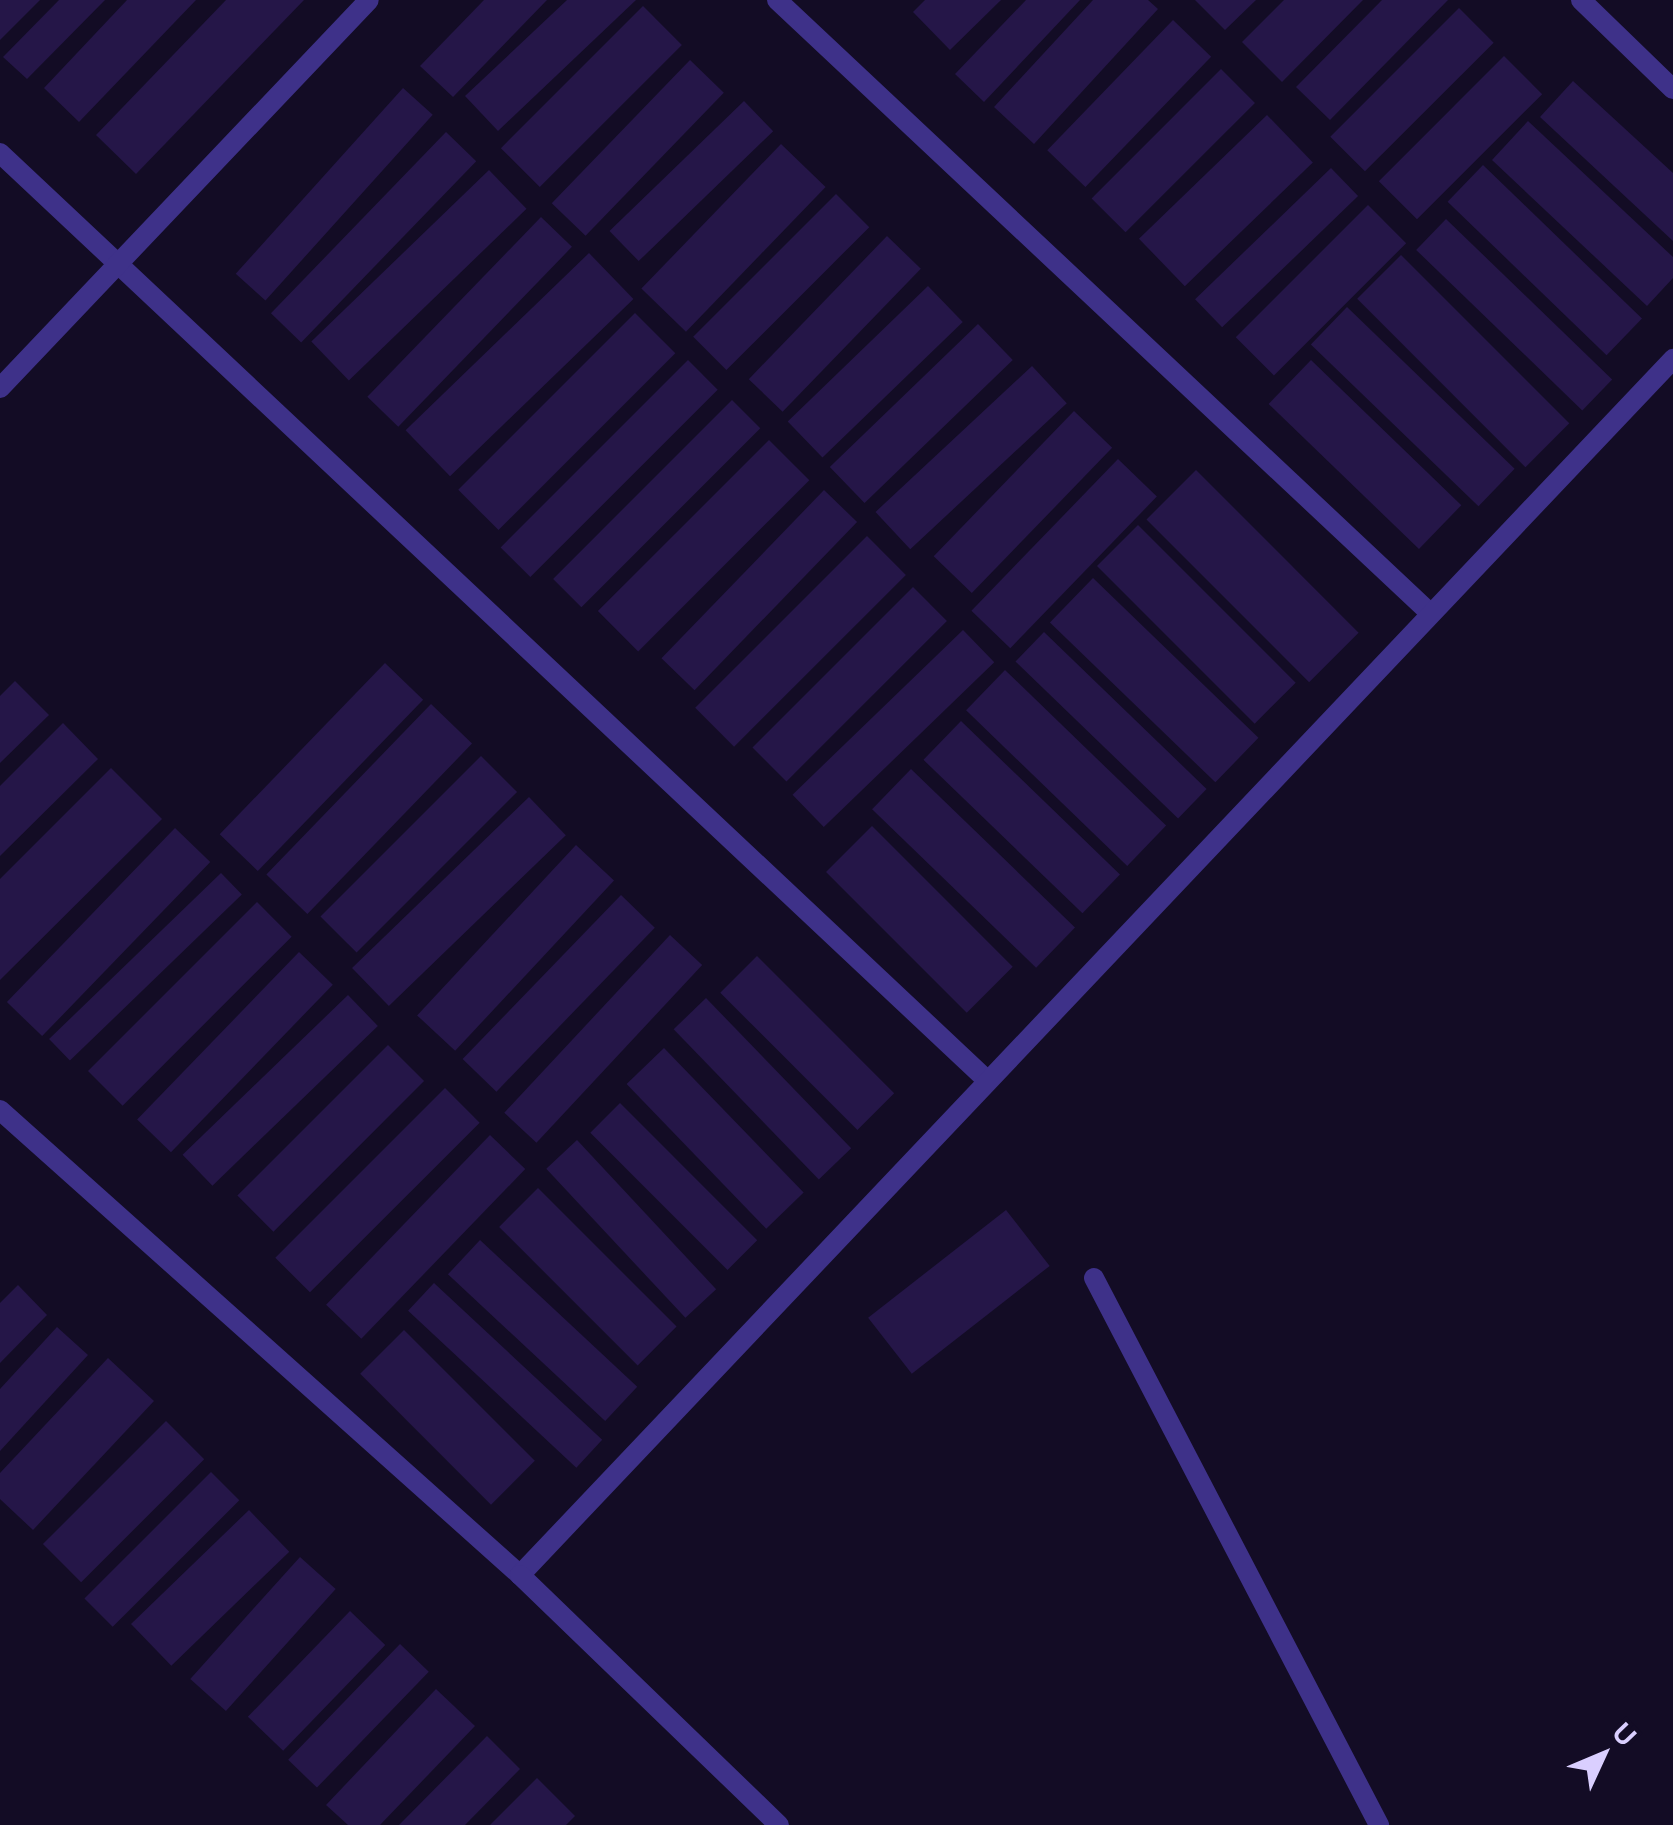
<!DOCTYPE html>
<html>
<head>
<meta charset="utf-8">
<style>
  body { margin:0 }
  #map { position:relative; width:1673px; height:1825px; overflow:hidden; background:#130c25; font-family:Figtree,sans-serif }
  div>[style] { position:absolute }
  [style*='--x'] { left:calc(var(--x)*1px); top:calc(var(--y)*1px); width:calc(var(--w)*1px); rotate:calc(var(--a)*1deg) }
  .building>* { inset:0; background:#251648; transform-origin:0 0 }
  .lane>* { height:20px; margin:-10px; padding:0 10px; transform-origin:10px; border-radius:10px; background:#3e3189 }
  span { translate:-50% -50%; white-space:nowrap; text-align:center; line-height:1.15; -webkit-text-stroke:8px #130c25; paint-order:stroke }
  .north { position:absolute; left:1553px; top:1705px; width:100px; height:100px; -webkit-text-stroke:8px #130c25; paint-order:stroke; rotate:46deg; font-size:28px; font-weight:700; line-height:40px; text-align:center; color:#dacfff }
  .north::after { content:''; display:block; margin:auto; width:35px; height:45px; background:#dacfff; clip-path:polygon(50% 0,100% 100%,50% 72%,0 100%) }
</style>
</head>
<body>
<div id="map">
  <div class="building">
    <i style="clip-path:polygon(0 0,40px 0,0 40px)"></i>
    <i style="clip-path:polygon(59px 0,105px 0,27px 79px,3px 57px)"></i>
    <i style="clip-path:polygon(127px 0,196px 0,79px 122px,44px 88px)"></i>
    <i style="clip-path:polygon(226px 0,304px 0,136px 174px,96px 135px)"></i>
    <i style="clip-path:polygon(484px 0,547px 0,453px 97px,420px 66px)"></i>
    <i style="clip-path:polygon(567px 0,636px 0,498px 131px,465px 96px)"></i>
    <i style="clip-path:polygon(925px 0,1001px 0,950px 50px,913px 12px)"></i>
    <i style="clip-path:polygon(1026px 0,1080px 0,984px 102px,955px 74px)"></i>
    <i style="clip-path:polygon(1093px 0,1148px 0,1158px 9px,1034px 144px,994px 107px)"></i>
    <i style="clip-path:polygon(1195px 0,1256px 0,1225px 30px)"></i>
    <i style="clip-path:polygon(1284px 0,1363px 0,1282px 82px,1242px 42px)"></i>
    <i style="clip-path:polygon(1382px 0,1448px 0,1330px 120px,1296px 87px)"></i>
    <i style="left:643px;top:6px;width:55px;height:201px;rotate:45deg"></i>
    <i style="left:1459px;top:8px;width:49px;height:182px;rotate:45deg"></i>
    <i style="left:1173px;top:20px;width:53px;height:181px;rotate:44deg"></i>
    <i style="left:1504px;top:56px;width:54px;height:177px;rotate:45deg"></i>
    <i style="left:690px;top:60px;width:47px;height:199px;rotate:44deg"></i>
    <i style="left:1221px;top:69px;width:48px;height:183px;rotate:45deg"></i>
    <i style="clip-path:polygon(1573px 81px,1673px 173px,1673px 241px,1540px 117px)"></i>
    <i style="left:403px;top:88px;width:40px;height:250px;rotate:42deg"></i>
    <i style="left:744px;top:101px;width:42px;height:187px;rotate:46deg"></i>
    <i style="left:1267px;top:115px;width:66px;height:178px;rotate:46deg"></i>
    <i style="clip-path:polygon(1528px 121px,1673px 257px,1673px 278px,1647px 306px,1492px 160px)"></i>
    <i style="left:446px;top:132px;width:42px;height:252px;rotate:44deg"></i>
    <i style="left:781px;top:144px;width:62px;height:201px;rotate:44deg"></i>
    <i style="left:1483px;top:165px;width:221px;height:51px;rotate:44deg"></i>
    <i style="left:1331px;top:168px;width:39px;height:189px;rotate:46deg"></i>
    <i style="left:489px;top:170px;width:54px;height:247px;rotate:46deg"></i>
    <i style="left:836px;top:194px;width:47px;height:202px;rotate:45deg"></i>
    <i style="left:1368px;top:205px;width:54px;height:187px;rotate:45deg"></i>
    <i style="left:541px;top:217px;width:43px;height:250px;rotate:44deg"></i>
    <i style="left:1446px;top:219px;width:231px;height:43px;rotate:44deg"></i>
    <i style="left:887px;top:236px;width:47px;height:199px;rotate:44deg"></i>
    <i style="left:589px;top:253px;width:64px;height:255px;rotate:46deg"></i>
    <i style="left:1401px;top:255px;width:238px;height:62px;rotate:45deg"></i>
    <i style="left:928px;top:286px;width:50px;height:195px;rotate:46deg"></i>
    <i style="left:1347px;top:307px;width:233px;height:52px;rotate:44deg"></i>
    <i style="left:635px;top:313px;width:57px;height:250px;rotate:45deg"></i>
    <i style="left:978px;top:324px;width:50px;height:206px;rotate:46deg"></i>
    <i style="left:688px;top:360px;width:42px;height:265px;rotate:45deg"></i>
    <i style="left:1311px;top:360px;width:209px;height:61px;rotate:44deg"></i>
    <i style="left:1032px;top:366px;width:51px;height:214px;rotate:47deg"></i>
    <i style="left:732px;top:400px;width:40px;height:253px;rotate:45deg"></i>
    <i style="left:1074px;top:411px;width:53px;height:202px;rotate:44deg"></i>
    <i style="left:769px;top:440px;width:57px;height:242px;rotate:45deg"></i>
    <i style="left:1118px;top:459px;width:54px;height:211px;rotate:44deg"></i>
    <i style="left:1196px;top:470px;width:230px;height:70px;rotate:45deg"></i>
    <i style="left:824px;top:490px;width:46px;height:234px;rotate:44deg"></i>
    <i style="left:1138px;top:525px;width:223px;height:58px;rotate:45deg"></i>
    <i style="left:867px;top:536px;width:55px;height:243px;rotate:45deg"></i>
    <i style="left:1093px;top:578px;width:230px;height:62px;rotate:44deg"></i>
    <i style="left:913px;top:587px;width:48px;height:227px;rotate:45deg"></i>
    <i style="left:963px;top:630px;width:45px;height:237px;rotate:46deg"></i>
    <i style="left:1044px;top:632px;width:226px;height:41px;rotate:44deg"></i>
    <i style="left:385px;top:663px;width:53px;height:238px;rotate:44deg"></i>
    <i style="left:1005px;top:670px;width:224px;height:56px;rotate:44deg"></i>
    <i style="clip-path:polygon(15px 681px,49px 715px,0 763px,0 696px)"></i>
    <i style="left:431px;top:704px;width:57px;height:237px;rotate:44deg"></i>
    <i style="left:961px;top:721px;width:221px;height:54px;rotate:44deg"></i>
    <i style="clip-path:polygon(63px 723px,98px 759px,0 856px,0 786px)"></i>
    <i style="left:481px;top:756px;width:51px;height:227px;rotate:45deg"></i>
    <i style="clip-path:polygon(111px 768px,162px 819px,0 980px,0 879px)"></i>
    <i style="left:911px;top:769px;width:228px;height:56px;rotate:44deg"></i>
    <i style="left:529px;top:797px;width:53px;height:246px;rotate:46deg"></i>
    <i style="left:872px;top:826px;width:199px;height:65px;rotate:45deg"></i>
    <i style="left:175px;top:828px;width:49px;height:242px;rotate:44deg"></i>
    <i style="left:576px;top:845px;width:52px;height:233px;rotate:43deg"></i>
    <i style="left:221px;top:873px;width:30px;height:239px;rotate:46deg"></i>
    <i style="left:621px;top:895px;width:47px;height:228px;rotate:44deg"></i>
    <i style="left:257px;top:902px;width:49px;height:239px;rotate:45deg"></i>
    <i style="left:670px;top:935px;width:44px;height:243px;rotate:43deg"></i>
    <i style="left:299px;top:952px;width:47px;height:233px;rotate:44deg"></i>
    <i style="left:757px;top:956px;width:194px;height:52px;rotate:45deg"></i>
    <i style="left:348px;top:995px;width:43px;height:230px;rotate:46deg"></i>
    <i style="left:706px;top:998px;width:209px;height:45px;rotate:46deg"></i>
    <i style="left:388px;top:1045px;width:51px;height:213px;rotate:45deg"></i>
    <i style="left:664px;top:1048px;width:201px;height:52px;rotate:46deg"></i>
    <i style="left:445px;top:1088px;width:49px;height:240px;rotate:45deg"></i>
    <i style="left:620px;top:1103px;width:194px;height:42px;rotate:45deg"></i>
    <i style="left:490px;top:1135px;width:49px;height:236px;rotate:44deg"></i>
    <i style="left:577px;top:1140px;width:204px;height:42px;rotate:47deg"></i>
    <i style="left:538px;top:1188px;width:196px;height:55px;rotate:45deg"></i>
    <i style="left:1006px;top:1210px;width:71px;height:175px;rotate:52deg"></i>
    <i style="left:480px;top:1240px;width:215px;height:47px;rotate:43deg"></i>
    <i style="left:434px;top:1283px;width:230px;height:38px;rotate:43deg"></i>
    <i style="clip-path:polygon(18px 1285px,47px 1315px,0 1363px,0 1303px)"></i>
    <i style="clip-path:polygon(57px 1327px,88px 1355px,0 1451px,0 1389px)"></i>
    <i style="left:404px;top:1330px;width:185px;height:62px;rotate:45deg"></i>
    <i style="clip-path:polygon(108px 1358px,154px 1401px,33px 1530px,0 1499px,0 1473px)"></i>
    <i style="left:166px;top:1421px;width:54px;height:174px;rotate:45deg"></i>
    <i style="left:211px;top:1472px;width:40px;height:179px;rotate:45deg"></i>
    <i style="left:249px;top:1510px;width:58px;height:164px;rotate:46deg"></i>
    <i style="left:300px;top:1557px;width:48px;height:164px;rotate:42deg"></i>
    <i style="left:350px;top:1611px;width:49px;height:147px;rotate:44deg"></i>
    <i style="left:400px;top:1644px;width:40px;height:161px;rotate:44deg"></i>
    <i style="clip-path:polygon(436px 1689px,475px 1726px,380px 1825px,348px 1825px,326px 1805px)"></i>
    <i style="clip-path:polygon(487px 1736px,520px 1769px,465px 1825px,399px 1825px)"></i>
    <i style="clip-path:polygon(537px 1778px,575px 1816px,566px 1825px,490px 1825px)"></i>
  </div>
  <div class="lane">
    <i style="--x:777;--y:0;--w:896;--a:43.19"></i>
    <i style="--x:1581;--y:0;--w:128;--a:44.1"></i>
    <i style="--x:0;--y:153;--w:1355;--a:43.21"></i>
    <i style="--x:0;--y:388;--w:535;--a:-46.44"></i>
    <i style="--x:0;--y:1110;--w:698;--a:41.8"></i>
    <i style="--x:520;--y:1575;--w:1676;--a:-46.52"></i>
    <i style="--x:1094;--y:1278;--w:617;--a:62.48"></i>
    <i style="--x:520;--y:1575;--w:360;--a:44"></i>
  </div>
  <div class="north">U</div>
</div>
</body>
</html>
